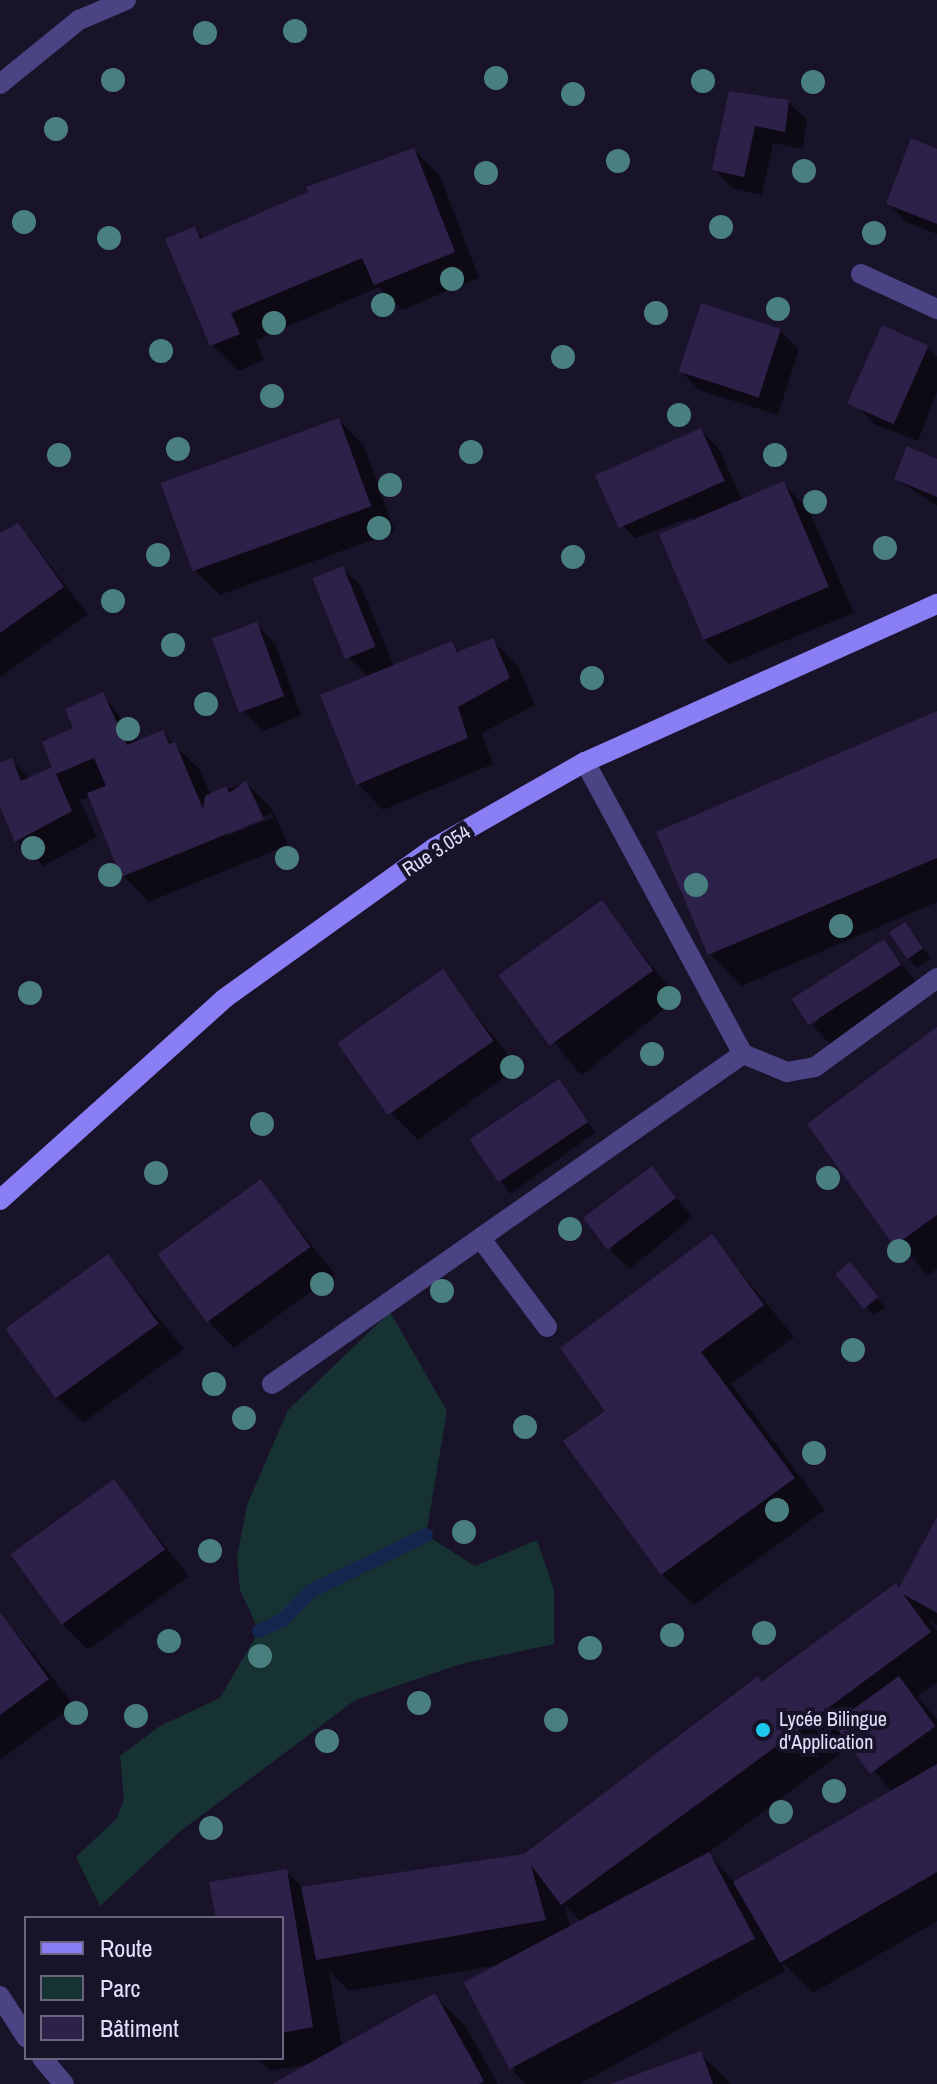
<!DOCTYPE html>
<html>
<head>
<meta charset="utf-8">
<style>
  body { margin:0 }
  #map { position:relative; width:937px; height:2084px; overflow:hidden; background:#19132a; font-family:"Archivo Narrow",sans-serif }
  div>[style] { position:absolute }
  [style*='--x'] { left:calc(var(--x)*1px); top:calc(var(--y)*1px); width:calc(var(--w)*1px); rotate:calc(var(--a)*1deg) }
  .green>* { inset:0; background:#173233 }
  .shadow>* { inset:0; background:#0007; transform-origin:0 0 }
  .stream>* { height:14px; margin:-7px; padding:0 7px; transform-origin:7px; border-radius:7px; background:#14264d }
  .building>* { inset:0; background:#2c2149; transform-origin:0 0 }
  .lane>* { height:20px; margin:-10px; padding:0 10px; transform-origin:10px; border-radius:10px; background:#4a4384 }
  .street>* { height:20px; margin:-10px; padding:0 10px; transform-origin:10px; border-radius:10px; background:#4a4384 }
  .secondary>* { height:20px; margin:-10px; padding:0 10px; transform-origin:10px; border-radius:10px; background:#897ef4 }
  .trees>* { width:24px; height:24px; margin:-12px; border-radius:50%; background:#497f7f }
  .dots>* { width:22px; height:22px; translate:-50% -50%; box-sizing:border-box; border:4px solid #19132a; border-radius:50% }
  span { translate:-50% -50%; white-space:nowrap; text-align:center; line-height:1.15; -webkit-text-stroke:8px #19132a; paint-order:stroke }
  .street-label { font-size:20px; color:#e4dffc }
  .poi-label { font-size:20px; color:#e4dffc }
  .left { translate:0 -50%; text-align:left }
  .legend { position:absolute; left:24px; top:1916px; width:260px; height:144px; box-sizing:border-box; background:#19132a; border:2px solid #6a657e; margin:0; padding:10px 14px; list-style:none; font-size:24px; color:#e4dffc }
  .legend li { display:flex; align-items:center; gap:16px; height:40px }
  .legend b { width:40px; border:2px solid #6a657e }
</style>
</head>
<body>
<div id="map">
  <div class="green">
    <i style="clip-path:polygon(390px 1312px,447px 1411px,426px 1535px,475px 1566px,537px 1540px,554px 1590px,554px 1644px,461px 1664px,355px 1700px,178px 1833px,100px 1906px,76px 1857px,117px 1818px,124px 1799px,120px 1756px,160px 1726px,220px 1698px,259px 1631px,240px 1590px,237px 1557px,247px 1505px,288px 1410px)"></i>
  </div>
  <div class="shadow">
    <i style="clip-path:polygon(731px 93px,788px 102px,807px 120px,803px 149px,773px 143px,762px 195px,732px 188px,714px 169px)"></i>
    <i style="clip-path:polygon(414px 150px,440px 176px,479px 278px,402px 310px,379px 287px,256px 340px,264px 360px,238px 371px,212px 345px,194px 229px,204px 239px)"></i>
    <i style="clip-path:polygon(937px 151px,937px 234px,906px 222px,888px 203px)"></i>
    <i style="clip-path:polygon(780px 331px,799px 349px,778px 415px,699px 390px,681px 371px)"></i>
    <i style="clip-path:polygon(928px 348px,937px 357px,937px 392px,918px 441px,874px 424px,856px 405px)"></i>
    <i style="clip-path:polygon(339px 420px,364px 446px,395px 532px,220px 595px,194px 569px,163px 483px)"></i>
    <i style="clip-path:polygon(701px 430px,719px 449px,742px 500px,783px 484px,809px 510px,854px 613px,729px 664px,703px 638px,692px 517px,635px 538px,617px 519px)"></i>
    <i style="clip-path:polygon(937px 461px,937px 506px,896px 479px)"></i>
    <i style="clip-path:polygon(18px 525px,88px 614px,0 677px,0 535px)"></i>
    <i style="clip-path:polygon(342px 568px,361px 586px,394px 667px,452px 643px,461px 653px,492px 640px,518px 666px,535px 705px,482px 733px,493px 764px,383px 810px,358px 784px,368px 677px,348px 657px)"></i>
    <i style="clip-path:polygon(256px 625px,275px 643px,301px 715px,263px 731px,245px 712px)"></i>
    <i style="clip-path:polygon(evenodd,103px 694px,139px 742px,162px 732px,200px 770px,211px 795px,246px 783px,272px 809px,288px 845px,149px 902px,123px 876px,90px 796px,80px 800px,97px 837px,43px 866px,17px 840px,0 802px,0 765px,12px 761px,30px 779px,55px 768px,103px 694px,272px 813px,274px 817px,229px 835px,229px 831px,272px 813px)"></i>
    <i style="clip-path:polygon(937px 713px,937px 902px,741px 986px,710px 954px)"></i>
    <i style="left:601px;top:903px;width:122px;height:124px;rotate:51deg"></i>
    <i style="clip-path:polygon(905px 925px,931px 958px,917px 968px,908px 958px)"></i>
    <i style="clip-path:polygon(883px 942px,918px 984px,831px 1045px,813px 1026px)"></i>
    <i style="clip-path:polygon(442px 972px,518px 1067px,418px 1140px,392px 1114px)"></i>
    <i style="clip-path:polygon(937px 1030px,937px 1269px,927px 1276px,810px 1125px)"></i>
    <i style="left:559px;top:1082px;width:62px;height:105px;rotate:54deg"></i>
    <i style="clip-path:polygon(652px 1169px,693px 1217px,630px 1269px,611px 1251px)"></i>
    <i style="clip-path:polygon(260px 1181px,335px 1274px,234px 1348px,209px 1322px)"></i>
    <i style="clip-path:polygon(712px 1237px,794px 1337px,731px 1384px,825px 1510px,694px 1605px,662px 1574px,608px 1411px)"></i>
    <i style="clip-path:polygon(108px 1257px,184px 1349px,83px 1423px,57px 1398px)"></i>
    <i style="clip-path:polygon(858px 1274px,885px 1307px,874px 1315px,865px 1306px)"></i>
    <i style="clip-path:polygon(114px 1482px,189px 1576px,88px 1650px,62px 1624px)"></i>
    <i style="clip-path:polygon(evenodd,937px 1522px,937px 1625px,929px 1620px,937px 1631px,937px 1682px,917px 1697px,937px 1719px,937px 1921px,813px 1993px,782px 1962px,785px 1971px,580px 2084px,526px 2084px,514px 2072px,514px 1962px,349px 1991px,329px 1971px,342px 2047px,435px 1996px,466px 2027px,498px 2084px,276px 2084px,310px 2064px,270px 2071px,257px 2058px,282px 2058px,282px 1918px,218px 1918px,286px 1871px,304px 1889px,525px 1856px,900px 1590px,937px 1522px,852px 1745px,892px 1792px,736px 1883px,709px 1855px,700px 1859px,852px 1745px,937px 1522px,564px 1905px,583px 1924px,571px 1931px,564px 1905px)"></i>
    <i style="clip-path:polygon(0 1613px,74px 1705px,0 1760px)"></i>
    <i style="clip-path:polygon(701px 2054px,731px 2084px,614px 2084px)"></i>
  </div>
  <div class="stream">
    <i style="--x:259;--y:1631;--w:26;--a:-25"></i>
    <i style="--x:283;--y:1620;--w:40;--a:-46"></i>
    <i style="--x:311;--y:1591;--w:128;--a:-26"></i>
  </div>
  <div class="building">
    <i style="clip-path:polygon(729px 91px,789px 100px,785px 132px,755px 126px,744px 177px,712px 170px)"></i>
    <i style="clip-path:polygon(911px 138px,937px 149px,937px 224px,886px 204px)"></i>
    <i style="clip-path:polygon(414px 148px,455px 252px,374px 285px,362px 258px,231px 313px,240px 334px,210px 346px,165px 239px,195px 226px,200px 239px,308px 192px,306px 187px)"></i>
    <i style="left:701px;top:303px;width:84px;height:72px;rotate:18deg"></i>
    <i style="left:882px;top:325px;width:51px;height:86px;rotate:24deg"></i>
    <i style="left:339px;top:418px;width:94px;height:190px;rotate:70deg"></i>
    <i style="left:701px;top:428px;width:58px;height:116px;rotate:66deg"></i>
    <i style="clip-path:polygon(907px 446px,937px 459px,937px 497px,894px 479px)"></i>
    <i style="left:784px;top:481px;width:115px;height:136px;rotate:67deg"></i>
    <i style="clip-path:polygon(18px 523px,64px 587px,0 633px,0 533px)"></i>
    <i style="left:343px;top:566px;width:87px;height:33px;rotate:68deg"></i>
    <i style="left:257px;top:622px;width:79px;height:48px;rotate:70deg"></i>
    <i style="clip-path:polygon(493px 638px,510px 678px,458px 707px,468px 738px,356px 785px,320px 695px,452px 641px,457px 652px)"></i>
    <i style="clip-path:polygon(103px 692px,127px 745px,163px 730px,169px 744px,175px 742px,203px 809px,205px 796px,226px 786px,229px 793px,246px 781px,264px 819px,121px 877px,87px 793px,106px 786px,94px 758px,56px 774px,72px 811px,15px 842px,0 807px,0 763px,12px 758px,21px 781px,52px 767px,42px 742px,73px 728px,65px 709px)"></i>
    <i style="clip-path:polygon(937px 711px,937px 858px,708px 955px,656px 832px)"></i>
    <i style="left:602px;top:900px;width:87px;height:128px;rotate:54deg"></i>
    <i style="left:905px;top:922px;width:32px;height:19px;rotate:56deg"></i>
    <i style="left:884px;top:939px;width:31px;height:110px;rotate:57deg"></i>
    <i style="left:443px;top:969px;width:88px;height:129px;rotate:55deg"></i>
    <i style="clip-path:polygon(937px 1027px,937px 1215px,894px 1246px,807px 1124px)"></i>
    <i style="left:559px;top:1079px;width:52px;height:108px;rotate:56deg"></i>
    <i style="left:652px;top:1166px;width:40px;height:86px;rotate:53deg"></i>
    <i style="left:261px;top:1179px;width:84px;height:128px;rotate:54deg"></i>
    <i style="clip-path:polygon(712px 1234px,764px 1305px,701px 1352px,795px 1478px,661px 1575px,563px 1441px,605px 1411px,560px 1348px)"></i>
    <i style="left:108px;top:1254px;width:86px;height:127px;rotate:54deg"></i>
    <i style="left:850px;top:1262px;width:45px;height:19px;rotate:51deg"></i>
    <i style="left:114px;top:1479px;width:87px;height:128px;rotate:54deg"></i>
    <i style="clip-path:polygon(937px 1517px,937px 1613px,903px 1594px,931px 1632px,561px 1905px,531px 1865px,546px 1920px,316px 1960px,301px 1887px,524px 1854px,758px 1676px,761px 1682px,896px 1583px,899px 1588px)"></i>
    <i style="clip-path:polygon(0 1612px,49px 1679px,0 1715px)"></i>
    <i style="left:899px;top:1676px;width:62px;height:81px;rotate:54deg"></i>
    <i style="clip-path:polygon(937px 1764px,937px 1872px,780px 1963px,733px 1882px)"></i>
    <i style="left:709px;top:1852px;width:98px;height:278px;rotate:62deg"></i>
    <i style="clip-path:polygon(287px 1869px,313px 2027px,282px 2033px,282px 1918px,216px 1918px,209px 1882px)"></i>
    <i style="clip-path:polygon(435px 1993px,484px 2081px,479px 2084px,272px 2084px)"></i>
    <i style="clip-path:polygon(701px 2051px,713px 2084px,610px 2084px)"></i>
  </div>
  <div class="lane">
    <i style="--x:585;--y:762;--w:332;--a:61.6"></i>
    <i style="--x:743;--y:1054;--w:48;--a:22.2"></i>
    <i style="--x:787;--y:1072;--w:28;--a:-10"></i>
    <i style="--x:815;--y:1067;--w:151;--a:-36.1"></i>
    <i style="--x:481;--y:1239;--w:110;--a:53.1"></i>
    <i style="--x:272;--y:1384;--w:575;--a:-35.02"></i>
  </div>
  <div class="street">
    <i style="--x:0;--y:84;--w:102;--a:-39"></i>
    <i style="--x:79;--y:20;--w:51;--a:-23.1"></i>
    <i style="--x:861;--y:274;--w:84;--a:24.7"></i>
    <i style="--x:0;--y:1996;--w:49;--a:57.6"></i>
    <i style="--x:42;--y:2058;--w:34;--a:50"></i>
  </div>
  <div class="secondary">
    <i style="--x:0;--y:1200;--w:302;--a:-41.9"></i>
    <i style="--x:225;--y:998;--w:257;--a:-35.7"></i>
    <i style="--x:434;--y:848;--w:174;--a:-29.7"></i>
    <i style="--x:585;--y:762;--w:386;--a:-24.2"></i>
  </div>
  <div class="trees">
    <i style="left:295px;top:31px"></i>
    <i style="left:205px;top:33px"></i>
    <i style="left:496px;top:78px"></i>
    <i style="left:113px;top:80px"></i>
    <i style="left:703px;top:81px"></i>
    <i style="left:813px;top:82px"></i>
    <i style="left:573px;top:94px"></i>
    <i style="left:56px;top:129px"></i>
    <i style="left:618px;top:161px"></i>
    <i style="left:804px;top:171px"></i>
    <i style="left:486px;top:173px"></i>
    <i style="left:24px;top:222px"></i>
    <i style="left:721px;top:227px"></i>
    <i style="left:874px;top:233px"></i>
    <i style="left:109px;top:238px"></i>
    <i style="left:452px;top:279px"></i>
    <i style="left:383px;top:305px"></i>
    <i style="left:778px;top:309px"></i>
    <i style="left:656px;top:313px"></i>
    <i style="left:274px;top:323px"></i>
    <i style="left:161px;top:351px"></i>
    <i style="left:563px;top:357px"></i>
    <i style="left:272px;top:396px"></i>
    <i style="left:679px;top:415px"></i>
    <i style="left:178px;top:449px"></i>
    <i style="left:471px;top:452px"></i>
    <i style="left:59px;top:455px"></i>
    <i style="left:775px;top:455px"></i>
    <i style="left:390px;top:485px"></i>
    <i style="left:815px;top:502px"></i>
    <i style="left:379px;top:528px"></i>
    <i style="left:885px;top:548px"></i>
    <i style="left:158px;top:555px"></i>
    <i style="left:573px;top:557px"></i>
    <i style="left:113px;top:601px"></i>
    <i style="left:173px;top:645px"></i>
    <i style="left:592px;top:678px"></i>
    <i style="left:206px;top:704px"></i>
    <i style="left:128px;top:729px"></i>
    <i style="left:33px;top:848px"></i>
    <i style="left:287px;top:858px"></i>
    <i style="left:110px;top:875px"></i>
    <i style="left:696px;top:885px"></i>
    <i style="left:841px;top:926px"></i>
    <i style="left:30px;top:993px"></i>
    <i style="left:669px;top:998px"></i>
    <i style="left:652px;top:1054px"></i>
    <i style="left:512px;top:1067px"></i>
    <i style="left:262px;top:1124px"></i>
    <i style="left:156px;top:1173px"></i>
    <i style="left:828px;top:1178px"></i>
    <i style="left:570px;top:1229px"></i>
    <i style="left:899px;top:1251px"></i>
    <i style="left:322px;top:1284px"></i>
    <i style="left:442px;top:1291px"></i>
    <i style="left:853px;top:1350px"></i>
    <i style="left:214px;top:1384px"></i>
    <i style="left:244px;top:1418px"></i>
    <i style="left:525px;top:1427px"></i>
    <i style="left:814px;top:1453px"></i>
    <i style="left:777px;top:1510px"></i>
    <i style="left:464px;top:1532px"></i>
    <i style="left:210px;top:1551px"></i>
    <i style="left:764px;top:1633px"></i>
    <i style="left:672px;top:1635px"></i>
    <i style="left:169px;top:1641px"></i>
    <i style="left:590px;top:1648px"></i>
    <i style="left:260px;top:1656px"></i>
    <i style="left:419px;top:1703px"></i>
    <i style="left:76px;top:1713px"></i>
    <i style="left:136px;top:1716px"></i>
    <i style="left:556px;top:1720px"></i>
    <i style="left:327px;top:1741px"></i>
    <i style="left:834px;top:1791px"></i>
    <i style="left:781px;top:1812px"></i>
    <i style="left:211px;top:1828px"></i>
  </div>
  <div class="dots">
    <i style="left:763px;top:1730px;background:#1cc8eb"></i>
  </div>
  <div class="street-label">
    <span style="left:436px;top:850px;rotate:-33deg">Rue 3.054</span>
  </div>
  <div class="poi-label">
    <span class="left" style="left:779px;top:1730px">Lycée Bilingue<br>d'Application</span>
  </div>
  <ul class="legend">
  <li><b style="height:10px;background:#897ef4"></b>Route</li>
  <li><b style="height:22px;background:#173233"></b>Parc</li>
  <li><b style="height:22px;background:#2c2149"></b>Bâtiment</li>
  </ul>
</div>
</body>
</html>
